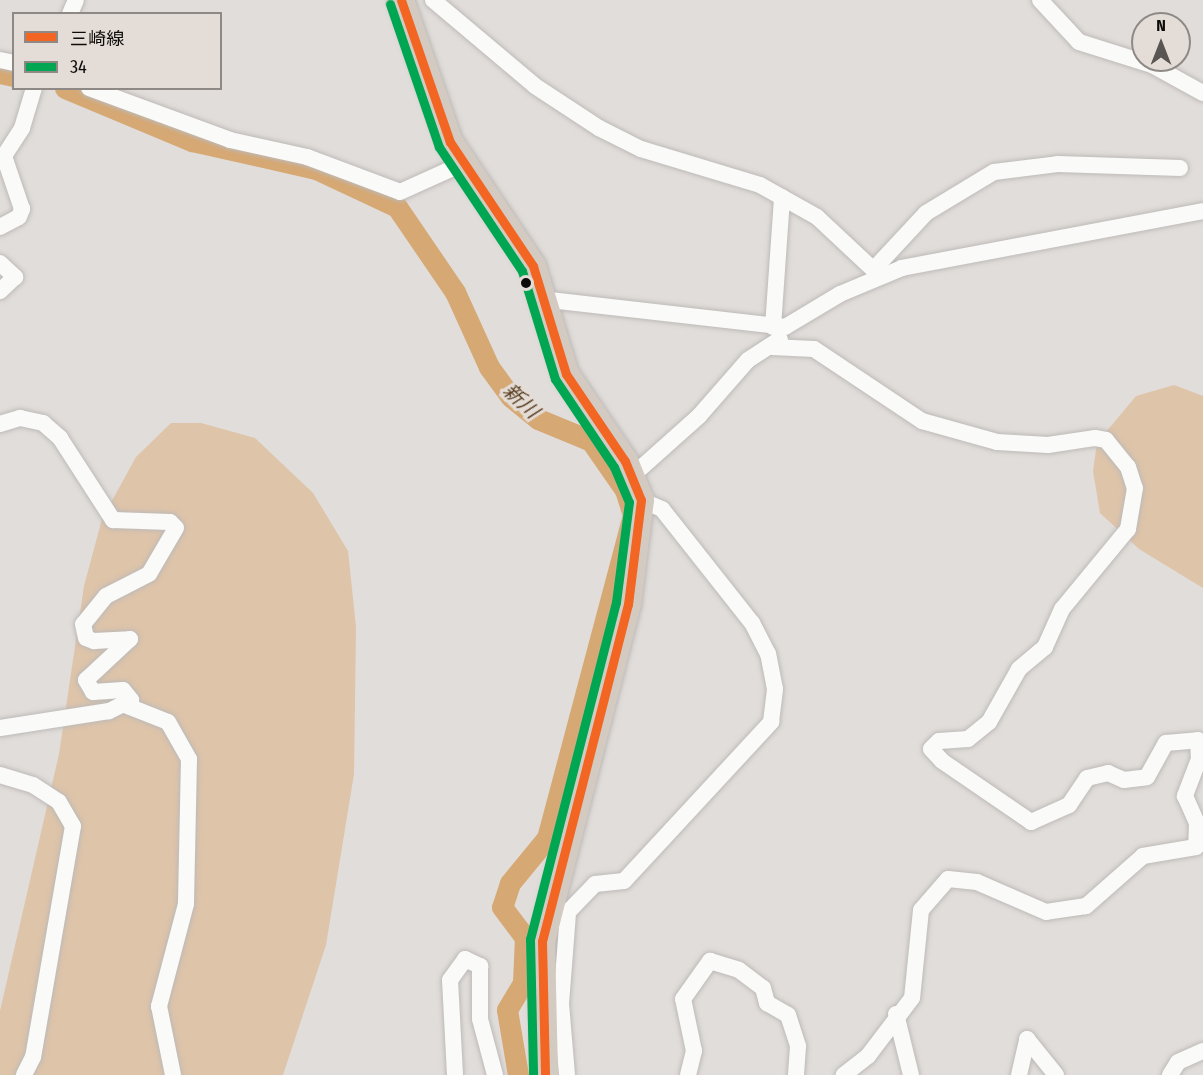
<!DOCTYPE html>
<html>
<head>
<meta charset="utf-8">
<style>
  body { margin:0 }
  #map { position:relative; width:1203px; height:1075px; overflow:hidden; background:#e1ddda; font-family:"Fira Sans Condensed","Noto Sans JP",sans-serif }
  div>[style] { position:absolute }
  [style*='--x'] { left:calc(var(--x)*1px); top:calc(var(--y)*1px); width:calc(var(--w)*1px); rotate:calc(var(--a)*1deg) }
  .green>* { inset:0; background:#dec4a9 }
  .river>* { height:21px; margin:-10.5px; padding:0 10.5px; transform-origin:10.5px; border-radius:10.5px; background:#d6a873 }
  .roads { filter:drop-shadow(0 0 2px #bdbab8) drop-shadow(0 0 2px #bdbab8) }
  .minor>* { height:16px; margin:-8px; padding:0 8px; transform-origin:8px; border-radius:8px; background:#fafaf9 }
  .highway>* { height:26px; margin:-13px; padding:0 13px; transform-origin:13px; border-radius:13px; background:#d3cbc1 }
  .bus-1>* { height:9px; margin:-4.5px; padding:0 4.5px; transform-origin:4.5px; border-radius:4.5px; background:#f26522 }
  .bus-2>* { height:9px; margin:-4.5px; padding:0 4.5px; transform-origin:4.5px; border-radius:4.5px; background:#00a651 }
  .dots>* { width:16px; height:16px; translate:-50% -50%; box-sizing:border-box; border:3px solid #e4ddd7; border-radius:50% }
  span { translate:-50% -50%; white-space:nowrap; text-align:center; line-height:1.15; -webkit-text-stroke:6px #e4ddd7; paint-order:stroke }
  .water-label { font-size:20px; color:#583c1d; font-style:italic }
  .legend { position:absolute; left:12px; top:12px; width:210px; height:78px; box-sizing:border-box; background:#e4ddd7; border:2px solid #8e8985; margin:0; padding:8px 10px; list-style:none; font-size:18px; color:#0e0c0a }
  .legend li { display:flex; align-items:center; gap:12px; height:30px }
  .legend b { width:30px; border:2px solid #8e8985 }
  .north { position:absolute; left:1131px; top:12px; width:60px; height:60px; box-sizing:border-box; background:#e4ddd7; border:2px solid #8e8985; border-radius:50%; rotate:0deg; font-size:16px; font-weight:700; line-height:24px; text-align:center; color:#0e0c0a }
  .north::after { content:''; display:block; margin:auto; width:21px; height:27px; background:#585553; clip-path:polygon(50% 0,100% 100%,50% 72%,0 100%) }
</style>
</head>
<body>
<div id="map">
  <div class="green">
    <i style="clip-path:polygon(1174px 385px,1203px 396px,1203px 588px,1139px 549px,1100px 513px,1093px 471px,1097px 443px,1136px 396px)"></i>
    <i style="clip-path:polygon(171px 423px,201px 423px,255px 438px,313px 493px,348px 551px,356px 627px,354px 774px,326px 945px,283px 1075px,0 1075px,0 1011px,59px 754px,84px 586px,102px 519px,136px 457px)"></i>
  </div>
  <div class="river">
    <i style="--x:0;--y:73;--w:14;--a:12"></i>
    <i style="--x:65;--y:88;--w:138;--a:22.7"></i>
    <i style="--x:192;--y:141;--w:127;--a:12.7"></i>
    <i style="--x:316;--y:169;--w:89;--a:25.1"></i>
    <i style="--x:397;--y:207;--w:103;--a:55.7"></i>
    <i style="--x:455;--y:292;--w:82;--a:65.6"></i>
    <i style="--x:489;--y:367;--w:37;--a:54"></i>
    <i style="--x:511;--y:397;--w:35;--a:39"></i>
    <i style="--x:538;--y:419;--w:57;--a:22.5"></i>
    <i style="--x:591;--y:441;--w:60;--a:55.2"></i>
    <i style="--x:625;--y:490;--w:26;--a:72"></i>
    <i style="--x:633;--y:515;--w:334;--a:104.9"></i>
    <i style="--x:547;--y:838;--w:58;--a:129.4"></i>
    <i style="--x:510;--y:883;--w:25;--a:108"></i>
    <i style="--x:502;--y:907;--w:38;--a:53"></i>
    <i style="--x:525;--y:937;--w:46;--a:92.5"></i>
    <i style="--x:523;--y:983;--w:31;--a:121"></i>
    <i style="--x:507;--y:1010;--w:66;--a:80.4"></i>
  </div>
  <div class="roads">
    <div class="minor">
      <i style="--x:433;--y:0;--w:133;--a:40.1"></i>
      <i style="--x:535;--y:86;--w:77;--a:33.3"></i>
      <i style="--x:599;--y:128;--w:47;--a:26.6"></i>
      <i style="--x:641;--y:149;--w:124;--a:16.8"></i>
      <i style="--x:760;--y:185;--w:65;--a:29.3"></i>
      <i style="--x:817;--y:217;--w:86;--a:43.1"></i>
      <i style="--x:1040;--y:0;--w:57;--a:47.1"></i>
      <i style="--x:1079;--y:42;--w:77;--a:17.5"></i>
      <i style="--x:1152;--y:65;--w:58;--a:28.8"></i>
      <i style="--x:70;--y:14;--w:15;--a:-67"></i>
      <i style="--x:0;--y:60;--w:14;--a:12"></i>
      <i style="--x:89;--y:88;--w:150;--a:20.2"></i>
      <i style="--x:230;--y:140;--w:79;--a:12.4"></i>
      <i style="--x:307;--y:157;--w:99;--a:20.6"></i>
      <i style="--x:400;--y:192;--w:68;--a:-24.3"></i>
      <i style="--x:0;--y:227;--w:21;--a:-28"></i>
      <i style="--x:19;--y:217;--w:9;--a:-69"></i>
      <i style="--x:22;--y:209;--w:56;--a:-108.8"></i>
      <i style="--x:4;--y:156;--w:33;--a:-57"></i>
      <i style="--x:22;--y:128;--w:42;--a:-73.3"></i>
      <i style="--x:0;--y:263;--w:21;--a:43"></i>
      <i style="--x:15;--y:277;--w:21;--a:137"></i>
      <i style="--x:874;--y:269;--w:76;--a:-47.1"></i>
      <i style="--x:926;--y:213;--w:79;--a:-31.1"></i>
      <i style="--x:994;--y:172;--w:64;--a:-7.1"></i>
      <i style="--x:1058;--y:164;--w:122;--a:1.9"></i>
      <i style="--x:541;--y:299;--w:246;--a:6.5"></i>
      <i style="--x:785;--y:327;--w:64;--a:-31"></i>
      <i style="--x:840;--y:294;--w:67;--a:-22.8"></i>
      <i style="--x:902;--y:268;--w:306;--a:-10.7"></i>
      <i style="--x:773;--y:327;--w:130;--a:-86"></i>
      <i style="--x:772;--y:347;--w:42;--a:2.7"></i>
      <i style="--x:814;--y:349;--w:130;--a:33.7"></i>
      <i style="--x:922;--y:421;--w:78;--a:15.6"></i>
      <i style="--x:997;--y:442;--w:51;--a:3.4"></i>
      <i style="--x:1048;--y:445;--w:48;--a:-8.5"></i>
      <i style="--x:1095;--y:438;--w:11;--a:10"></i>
      <i style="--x:1106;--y:440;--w:35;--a:51"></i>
      <i style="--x:1128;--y:467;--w:22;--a:72"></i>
      <i style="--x:1135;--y:488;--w:42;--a:99.7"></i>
      <i style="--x:1128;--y:529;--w:104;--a:129.5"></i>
      <i style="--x:1062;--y:609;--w:42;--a:114.1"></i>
      <i style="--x:1045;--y:647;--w:34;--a:140"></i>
      <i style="--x:1019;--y:669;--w:61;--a:119.5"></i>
      <i style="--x:989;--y:722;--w:27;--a:141"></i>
      <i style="--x:968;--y:739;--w:29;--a:176"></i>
      <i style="--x:939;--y:741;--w:11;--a:135"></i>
      <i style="--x:931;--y:749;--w:16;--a:47"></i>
      <i style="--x:942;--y:761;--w:108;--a:34.4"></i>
      <i style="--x:1031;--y:822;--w:42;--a:-24.1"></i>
      <i style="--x:1069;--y:805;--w:32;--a:-56"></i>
      <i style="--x:1087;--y:778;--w:22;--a:-13"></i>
      <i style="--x:1108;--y:773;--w:17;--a:24"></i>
      <i style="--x:1124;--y:780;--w:23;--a:-7"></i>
      <i style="--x:1147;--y:777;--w:39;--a:-61"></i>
      <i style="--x:1166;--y:743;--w:32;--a:-5"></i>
      <i style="--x:1198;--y:740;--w:19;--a:87"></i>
      <i style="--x:1199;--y:759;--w:40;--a:111"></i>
      <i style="--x:1185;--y:796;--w:30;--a:66"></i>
      <i style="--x:1197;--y:823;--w:24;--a:92"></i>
      <i style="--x:1196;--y:847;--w:54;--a:170.4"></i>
      <i style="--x:1143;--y:856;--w:76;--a:138.7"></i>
      <i style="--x:1086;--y:906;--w:40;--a:171.5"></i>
      <i style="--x:1046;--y:912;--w:75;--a:-156.5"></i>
      <i style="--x:977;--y:882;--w:29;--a:-174"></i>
      <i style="--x:948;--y:879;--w:41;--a:131.1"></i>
      <i style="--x:921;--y:910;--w:88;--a:95.8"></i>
      <i style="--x:912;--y:998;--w:73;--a:127.2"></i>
      <i style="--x:868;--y:1056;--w:31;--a:142"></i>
      <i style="--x:0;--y:424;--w:21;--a:-17"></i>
      <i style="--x:20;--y:418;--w:24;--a:12"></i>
      <i style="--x:43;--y:423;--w:23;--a:41"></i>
      <i style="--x:60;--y:438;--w:98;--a:57.1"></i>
      <i style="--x:113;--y:520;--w:57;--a:2"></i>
      <i style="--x:170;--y:522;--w:8;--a:45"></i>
      <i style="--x:176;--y:528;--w:53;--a:120.4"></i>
      <i style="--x:149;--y:574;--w:48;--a:152.9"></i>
      <i style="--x:106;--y:596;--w:36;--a:129"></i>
      <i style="--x:83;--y:624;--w:14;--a:78"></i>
      <i style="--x:86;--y:638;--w:9;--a:21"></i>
      <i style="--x:94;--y:641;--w:36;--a:-3"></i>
      <i style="--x:130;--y:639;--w:60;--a:137"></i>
      <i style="--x:86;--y:680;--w:14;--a:60"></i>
      <i style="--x:93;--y:692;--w:30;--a:-4"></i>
      <i style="--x:123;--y:690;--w:13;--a:51"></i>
      <i style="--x:131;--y:700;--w:25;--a:153"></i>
      <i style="--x:109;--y:711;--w:110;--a:171.1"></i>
      <i style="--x:633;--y:475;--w:89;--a:-41.8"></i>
      <i style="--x:699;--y:416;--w:74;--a:-48.8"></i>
      <i style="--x:748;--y:360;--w:38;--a:-33"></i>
      <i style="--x:125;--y:705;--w:46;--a:21.6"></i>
      <i style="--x:168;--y:722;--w:43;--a:60.4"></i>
      <i style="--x:189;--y:759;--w:145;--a:91.2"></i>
      <i style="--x:186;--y:904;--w:106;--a:104.8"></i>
      <i style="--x:159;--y:1006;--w:70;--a:78.5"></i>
      <i style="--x:0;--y:775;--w:34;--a:17"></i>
      <i style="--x:33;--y:785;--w:31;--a:33"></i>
      <i style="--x:59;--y:802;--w:28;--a:60"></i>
      <i style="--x:73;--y:826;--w:234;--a:99.8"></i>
      <i style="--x:33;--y:1057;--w:20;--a:117"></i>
      <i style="--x:896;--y:1014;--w:63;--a:76.2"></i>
      <i style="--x:455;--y:1075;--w:95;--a:-93"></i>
      <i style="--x:450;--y:980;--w:26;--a:-54"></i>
      <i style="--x:465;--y:959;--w:17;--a:25"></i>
      <i style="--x:480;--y:966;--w:53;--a:90"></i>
      <i style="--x:480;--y:1019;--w:58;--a:75"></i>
      <i style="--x:567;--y:1075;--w:71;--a:-94.8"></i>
      <i style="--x:561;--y:1004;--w:92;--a:-85.6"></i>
      <i style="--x:568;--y:912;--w:39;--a:-46"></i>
      <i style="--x:595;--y:884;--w:29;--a:-6"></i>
      <i style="--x:624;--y:881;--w:217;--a:-47.2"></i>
      <i style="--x:771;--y:722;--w:33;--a:-83"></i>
      <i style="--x:775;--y:689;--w:36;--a:-101"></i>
      <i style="--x:768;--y:654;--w:35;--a:-117"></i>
      <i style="--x:752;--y:623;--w:145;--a:-128.3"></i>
      <i style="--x:662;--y:509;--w:23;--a:-157"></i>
      <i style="--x:688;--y:1075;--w:25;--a:-76"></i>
      <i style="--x:694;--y:1051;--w:53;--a:-101.9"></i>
      <i style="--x:683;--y:999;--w:47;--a:-54.6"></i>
      <i style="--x:710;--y:961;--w:30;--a:17"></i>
      <i style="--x:739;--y:970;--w:30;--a:37"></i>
      <i style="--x:763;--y:988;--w:16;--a:75"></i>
      <i style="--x:767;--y:1003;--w:24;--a:30"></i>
      <i style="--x:788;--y:1015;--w:33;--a:72"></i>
      <i style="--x:798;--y:1046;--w:29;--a:94"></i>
      <i style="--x:1019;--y:1075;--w:37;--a:-77"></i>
      <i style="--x:1027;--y:1039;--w:46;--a:51.1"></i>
      <i style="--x:1170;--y:1075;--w:15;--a:-58"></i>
      <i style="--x:1178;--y:1062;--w:27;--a:-24"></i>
    </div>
    <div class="highway">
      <i style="--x:401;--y:0;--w:150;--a:71"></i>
      <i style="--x:450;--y:142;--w:149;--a:56.2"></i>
      <i style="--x:533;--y:266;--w:113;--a:73"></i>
      <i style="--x:566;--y:374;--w:105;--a:55.9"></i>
      <i style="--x:625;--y:461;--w:42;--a:67.7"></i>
      <i style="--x:641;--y:500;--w:105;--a:97.1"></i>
      <i style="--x:628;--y:604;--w:348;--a:104.3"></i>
      <i style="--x:542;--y:941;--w:134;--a:88.7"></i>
    </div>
  </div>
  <div class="bus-1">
    <i style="--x:401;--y:0;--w:150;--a:71"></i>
    <i style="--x:450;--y:142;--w:149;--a:56.2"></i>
    <i style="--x:533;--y:266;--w:113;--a:73"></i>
    <i style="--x:566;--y:374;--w:105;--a:55.9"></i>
    <i style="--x:625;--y:461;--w:42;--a:67.7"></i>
    <i style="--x:641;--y:500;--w:105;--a:97.1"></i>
    <i style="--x:628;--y:604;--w:348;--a:104.3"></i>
    <i style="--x:542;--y:941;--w:134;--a:88.7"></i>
  </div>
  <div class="bus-2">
    <i style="--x:390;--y:4;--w:151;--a:71.1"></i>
    <i style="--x:439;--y:147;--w:149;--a:56.2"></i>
    <i style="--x:522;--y:271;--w:113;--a:73"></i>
    <i style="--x:555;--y:379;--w:106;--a:56.2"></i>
    <i style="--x:614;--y:467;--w:38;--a:67"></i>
    <i style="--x:629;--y:502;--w:101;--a:97.4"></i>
    <i style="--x:616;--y:602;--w:348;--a:104.3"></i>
    <i style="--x:530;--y:939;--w:136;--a:88.7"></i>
  </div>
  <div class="dots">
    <i style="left:526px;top:283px;background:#0e0c0a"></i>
  </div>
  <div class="water-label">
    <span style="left:521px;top:401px;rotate:43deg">新川</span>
  </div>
  <ul class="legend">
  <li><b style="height:8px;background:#f26522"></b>三崎線</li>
  <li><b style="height:8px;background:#00a651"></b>34</li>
  </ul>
  <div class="north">N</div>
</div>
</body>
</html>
